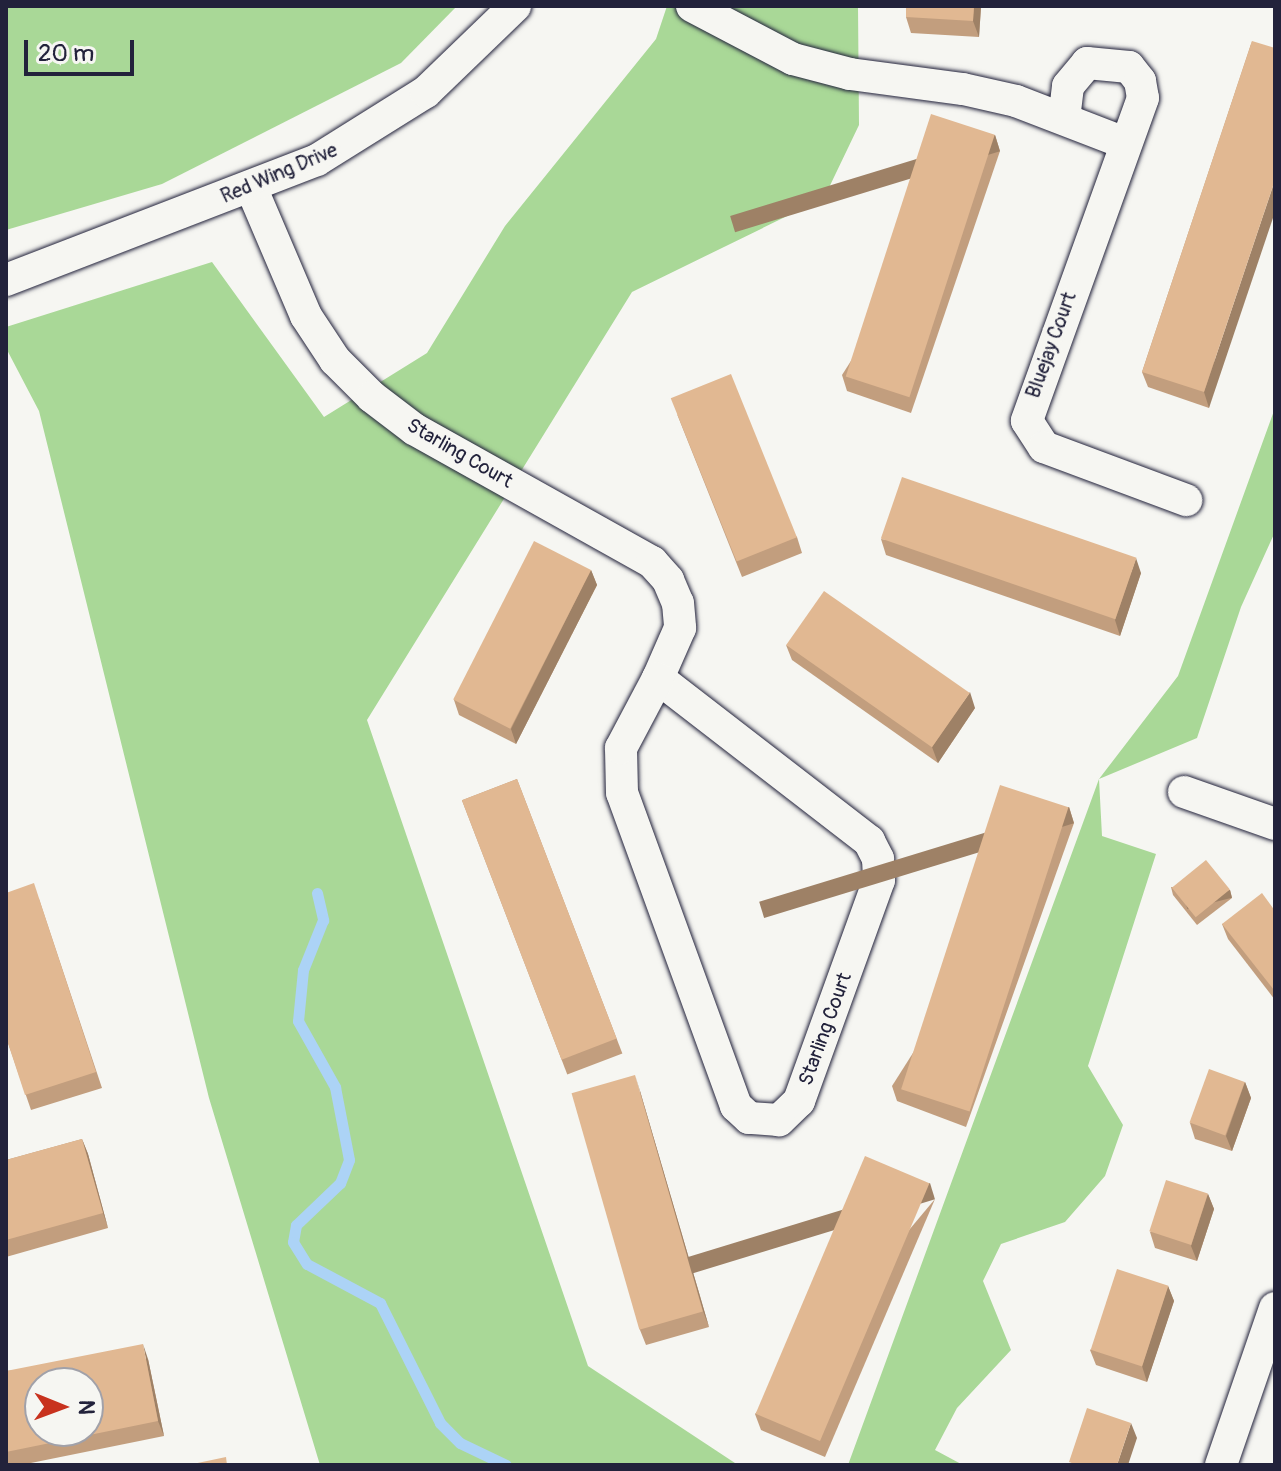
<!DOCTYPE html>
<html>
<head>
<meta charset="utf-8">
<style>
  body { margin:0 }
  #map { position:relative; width:1281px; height:1471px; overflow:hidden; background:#f6f6f2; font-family:Pangolin,sans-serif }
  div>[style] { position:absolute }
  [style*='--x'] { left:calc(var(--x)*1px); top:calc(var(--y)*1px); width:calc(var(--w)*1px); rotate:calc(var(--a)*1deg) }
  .green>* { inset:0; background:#a9d897 }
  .stream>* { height:11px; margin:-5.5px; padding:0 5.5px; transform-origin:5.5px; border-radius:5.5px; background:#acd3f6 }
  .roads { filter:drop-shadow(0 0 2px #22223b) drop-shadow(0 0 2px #22223b) }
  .minor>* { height:32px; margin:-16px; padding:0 16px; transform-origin:16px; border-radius:16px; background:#f6f6f2 }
  .wall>* { inset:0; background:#c29e7e; transform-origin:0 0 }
  .shaded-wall>* { inset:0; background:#9e8166; transform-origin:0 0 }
  .building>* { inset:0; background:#e1b892; transform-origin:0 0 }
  span { translate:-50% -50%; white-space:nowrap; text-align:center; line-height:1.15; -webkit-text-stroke:8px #f6f6f2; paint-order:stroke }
  .street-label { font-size:20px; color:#22223b }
  .frame { position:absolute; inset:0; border:8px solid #22223b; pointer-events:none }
  .north { position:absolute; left:24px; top:1367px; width:80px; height:80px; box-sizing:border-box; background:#f6f6f2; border:2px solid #a1a1a9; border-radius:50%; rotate:91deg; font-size:22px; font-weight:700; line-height:32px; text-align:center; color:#22223b }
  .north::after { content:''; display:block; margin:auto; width:28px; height:36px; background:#c8321e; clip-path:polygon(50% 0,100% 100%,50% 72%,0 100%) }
  .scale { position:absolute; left:24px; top:40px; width:110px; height:36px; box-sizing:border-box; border:4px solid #22223b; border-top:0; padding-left:10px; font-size:24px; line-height:28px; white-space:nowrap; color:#22223b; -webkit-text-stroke:6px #f6f6f2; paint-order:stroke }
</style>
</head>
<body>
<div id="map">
  <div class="green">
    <i style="clip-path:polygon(6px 6px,457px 6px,401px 63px,162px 184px,6px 230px)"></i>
    <i style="clip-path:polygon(667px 6px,858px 6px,859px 125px,824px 198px,632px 292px,367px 720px,588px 1366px,738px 1465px,320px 1465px,209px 1098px,39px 411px,6px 348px,6px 327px,212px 262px,324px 417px,427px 353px,505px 226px,656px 39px)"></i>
    <i style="clip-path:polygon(1275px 408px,1275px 532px,1241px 607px,1197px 738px,1099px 779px,1102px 836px,1156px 854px,1088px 1066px,1123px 1125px,1105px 1176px,1065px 1222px,1001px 1244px,983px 1281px,1011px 1350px,957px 1408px,935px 1450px,963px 1465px,848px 1465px,1099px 779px,1178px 676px)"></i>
  </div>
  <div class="stream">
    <i style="--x:317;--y:893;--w:28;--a:77"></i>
    <i style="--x:323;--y:920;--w:54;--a:111.8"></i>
    <i style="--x:303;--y:970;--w:51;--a:95.6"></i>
    <i style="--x:298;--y:1021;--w:76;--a:60.7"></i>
    <i style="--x:335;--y:1087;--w:74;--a:79.1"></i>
    <i style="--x:349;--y:1160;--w:25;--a:111"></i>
    <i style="--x:340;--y:1183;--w:61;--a:136.3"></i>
    <i style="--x:296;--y:1225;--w:17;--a:100"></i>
    <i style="--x:293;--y:1242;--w:26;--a:58"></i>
    <i style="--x:307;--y:1264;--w:83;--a:28.1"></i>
    <i style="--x:380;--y:1303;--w:134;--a:63.4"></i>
    <i style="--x:440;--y:1423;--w:28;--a:45"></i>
    <i style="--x:460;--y:1443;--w:51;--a:25.6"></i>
  </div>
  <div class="roads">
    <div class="minor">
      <i style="--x:692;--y:6;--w:114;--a:27.7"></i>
      <i style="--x:793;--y:59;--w:59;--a:14.7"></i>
      <i style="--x:850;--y:74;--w:114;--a:7.6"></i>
      <i style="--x:963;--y:89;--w:54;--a:12.8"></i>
      <i style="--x:1016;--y:101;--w:117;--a:21.1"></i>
      <i style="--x:1064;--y:119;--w:33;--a:-83"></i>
      <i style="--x:1068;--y:86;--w:30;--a:-50"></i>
      <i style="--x:1087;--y:63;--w:42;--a:5.4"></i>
      <i style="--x:1129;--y:67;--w:18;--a:52"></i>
      <i style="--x:1140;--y:81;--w:17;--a:80"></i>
      <i style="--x:1143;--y:98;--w:343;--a:109.8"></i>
      <i style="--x:1027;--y:421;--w:31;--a:57"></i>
      <i style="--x:1044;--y:447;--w:152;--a:20.5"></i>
      <i style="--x:251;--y:187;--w:140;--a:66.9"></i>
      <i style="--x:306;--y:316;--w:53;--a:56.6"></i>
      <i style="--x:335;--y:360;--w:52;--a:45"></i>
      <i style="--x:372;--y:397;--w:53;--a:37.3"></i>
      <i style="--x:414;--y:429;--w:273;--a:29.2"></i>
      <i style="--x:652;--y:562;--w:24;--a:48"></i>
      <i style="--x:668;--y:580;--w:25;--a:67"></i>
      <i style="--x:678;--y:603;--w:25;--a:85"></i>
      <i style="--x:680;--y:628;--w:55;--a:113.7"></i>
      <i style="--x:6;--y:280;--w:333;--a:-21.1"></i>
      <i style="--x:317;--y:160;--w:128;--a:-32"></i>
      <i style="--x:426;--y:92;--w:124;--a:-44"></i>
      <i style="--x:658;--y:678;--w:267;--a:37.7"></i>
      <i style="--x:869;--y:841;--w:20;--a:63"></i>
      <i style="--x:878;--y:859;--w:21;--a:87"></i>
      <i style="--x:879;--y:880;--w:235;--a:109.9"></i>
      <i style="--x:799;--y:1101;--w:28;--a:136"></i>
      <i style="--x:779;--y:1120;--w:30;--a:-176"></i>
      <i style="--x:749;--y:1118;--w:18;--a:-137"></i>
      <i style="--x:736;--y:1106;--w:333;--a:-110"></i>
      <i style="--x:622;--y:793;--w:45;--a:-91.3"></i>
      <i style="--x:621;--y:748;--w:79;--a:-62.1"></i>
      <i style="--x:1184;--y:792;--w:96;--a:19.4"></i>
      <i style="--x:1221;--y:1465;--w:166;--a:-71"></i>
    </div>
  </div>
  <div class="wall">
    <i style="clip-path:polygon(981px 6px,979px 37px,911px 33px,906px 17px)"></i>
    <i style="clip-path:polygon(1252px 41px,1209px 408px,1148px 387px,1142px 372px)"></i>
    <i style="clip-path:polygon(995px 135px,1000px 151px,911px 413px,847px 391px,842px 375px)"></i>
    <i style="clip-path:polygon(677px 414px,797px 537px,802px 553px,742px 577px)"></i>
    <i style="clip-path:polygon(881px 539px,1141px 573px,1120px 636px,886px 555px)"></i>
    <i style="clip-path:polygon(591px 570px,597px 585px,516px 744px,459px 715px,454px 700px)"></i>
    <i style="clip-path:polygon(786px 645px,975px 708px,938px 763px,792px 660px)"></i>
    <i style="left:517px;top:779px;width:294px;height:59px;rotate:69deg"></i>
    <i style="clip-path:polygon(1069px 807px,1074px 823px,966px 1127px,897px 1101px,892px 1086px)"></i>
    <i style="clip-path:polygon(1171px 887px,1230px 890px,1232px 898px,1197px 925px,1173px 895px)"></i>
    <i style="clip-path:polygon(39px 899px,102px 1088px,31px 1110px,6px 1037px)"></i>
    <i style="clip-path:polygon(1275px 911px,1275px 1000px,1228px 939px,1222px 924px)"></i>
    <i style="clip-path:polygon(1245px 1082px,1251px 1098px,1232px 1151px,1195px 1139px,1190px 1123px)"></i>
    <i style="clip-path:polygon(640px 1091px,709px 1327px,646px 1345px,640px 1330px)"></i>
    <i style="clip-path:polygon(82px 1139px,88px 1154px,108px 1228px,6px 1257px,6px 1160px)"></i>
    <i style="clip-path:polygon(1208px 1194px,1214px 1209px,1197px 1261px,1155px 1248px,1150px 1232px)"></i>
    <i style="clip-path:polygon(935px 1199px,825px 1457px,761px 1430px,755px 1414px)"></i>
    <i style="clip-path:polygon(1168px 1286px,1174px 1301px,1147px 1382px,1096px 1365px,1090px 1350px)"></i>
    <i style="clip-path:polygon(148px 1359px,164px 1436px,21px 1465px,6px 1465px,6px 1371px)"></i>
  </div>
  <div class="shaded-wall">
    <i style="clip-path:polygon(974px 6px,981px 6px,979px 37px,973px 21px)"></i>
    <i style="left:995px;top:135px;width:17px;height:277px;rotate:73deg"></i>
    <i style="clip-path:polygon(1275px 180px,1275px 212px,1209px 408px,1204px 392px)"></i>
    <i style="clip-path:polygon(1136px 558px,1141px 573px,1120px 636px,1115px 620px)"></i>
    <i style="clip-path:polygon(591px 570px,597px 585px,516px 744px,511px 729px)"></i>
    <i style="clip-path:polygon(970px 692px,975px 708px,938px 763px,932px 747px)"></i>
    <i style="left:1069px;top:807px;width:17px;height:324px;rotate:73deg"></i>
    <i style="left:1230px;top:890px;width:8px;height:46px;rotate:76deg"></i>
    <i style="clip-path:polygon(635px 1075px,640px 1091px,709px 1327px,703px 1311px)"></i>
    <i style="clip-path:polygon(1245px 1082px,1251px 1098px,1232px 1151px,1226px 1136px)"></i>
    <i style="clip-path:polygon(82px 1139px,88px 1154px,108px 1228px,103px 1213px)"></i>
    <i style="left:930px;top:1183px;width:17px;height:282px;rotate:73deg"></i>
    <i style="clip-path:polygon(1208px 1194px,1214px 1209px,1197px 1261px,1191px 1246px)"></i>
    <i style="clip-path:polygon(1168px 1286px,1174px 1301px,1147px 1382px,1142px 1366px)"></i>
    <i style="clip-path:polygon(143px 1344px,148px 1359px,164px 1436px,158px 1421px)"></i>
    <i style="clip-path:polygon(1131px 1423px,1137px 1438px,1128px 1465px,1117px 1465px)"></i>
  </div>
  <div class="building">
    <i style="clip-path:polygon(906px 6px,974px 6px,973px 21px,906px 17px)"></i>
    <i style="clip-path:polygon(1252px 41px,1275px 48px,1275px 180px,1204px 392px,1142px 372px)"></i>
    <i style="left:931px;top:114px;width:67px;height:276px;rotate:18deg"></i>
    <i style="left:731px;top:374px;width:176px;height:65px;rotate:68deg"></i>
    <i style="left:902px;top:477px;width:248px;height:65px;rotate:19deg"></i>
    <i style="left:534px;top:541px;width:64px;height:178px;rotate:27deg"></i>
    <i style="left:824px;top:591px;width:178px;height:66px;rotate:35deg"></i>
    <i style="left:517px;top:779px;width:278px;height:59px;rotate:69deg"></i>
    <i style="left:1000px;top:785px;width:72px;height:320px;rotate:18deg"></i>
    <i style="left:1206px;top:860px;width:38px;height:44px;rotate:51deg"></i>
    <i style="clip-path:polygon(34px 883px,96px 1072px,25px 1095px,6px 1037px,6px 893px)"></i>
    <i style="clip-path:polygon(1262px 893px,1275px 911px,1275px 988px,1274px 990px,1222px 924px)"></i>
    <i style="left:1209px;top:1069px;width:38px;height:57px;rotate:20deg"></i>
    <i style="left:635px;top:1075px;width:246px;height:66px;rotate:74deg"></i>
    <i style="clip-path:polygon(82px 1139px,103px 1213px,6px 1240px,6px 1160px)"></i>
    <i style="left:865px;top:1156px;width:70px;height:280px;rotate:23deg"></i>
    <i style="left:1166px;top:1180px;width:44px;height:54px;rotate:18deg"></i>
    <i style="left:1117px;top:1269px;width:54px;height:85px;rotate:18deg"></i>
    <i style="clip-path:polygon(evenodd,143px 1344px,158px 1421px,6px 1452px,6px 1371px,143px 1344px,40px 1383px,88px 1383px,88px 1431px,40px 1431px,40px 1383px)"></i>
    <i style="clip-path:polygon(1087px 1408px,1131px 1423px,1117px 1465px,1077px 1465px,1069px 1462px)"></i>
    <i style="clip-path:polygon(226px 1457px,227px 1465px,188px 1465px)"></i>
  </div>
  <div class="street-label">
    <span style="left:279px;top:173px;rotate:-23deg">Red Wing Drive</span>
    <span style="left:1051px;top:345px;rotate:-70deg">Bluejay Court</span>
    <span style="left:460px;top:453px;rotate:30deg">Starling Court</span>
    <span style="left:825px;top:1029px;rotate:-70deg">Starling Court</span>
  </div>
  <div class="frame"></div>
  <div class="north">N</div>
  <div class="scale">20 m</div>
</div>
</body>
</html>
